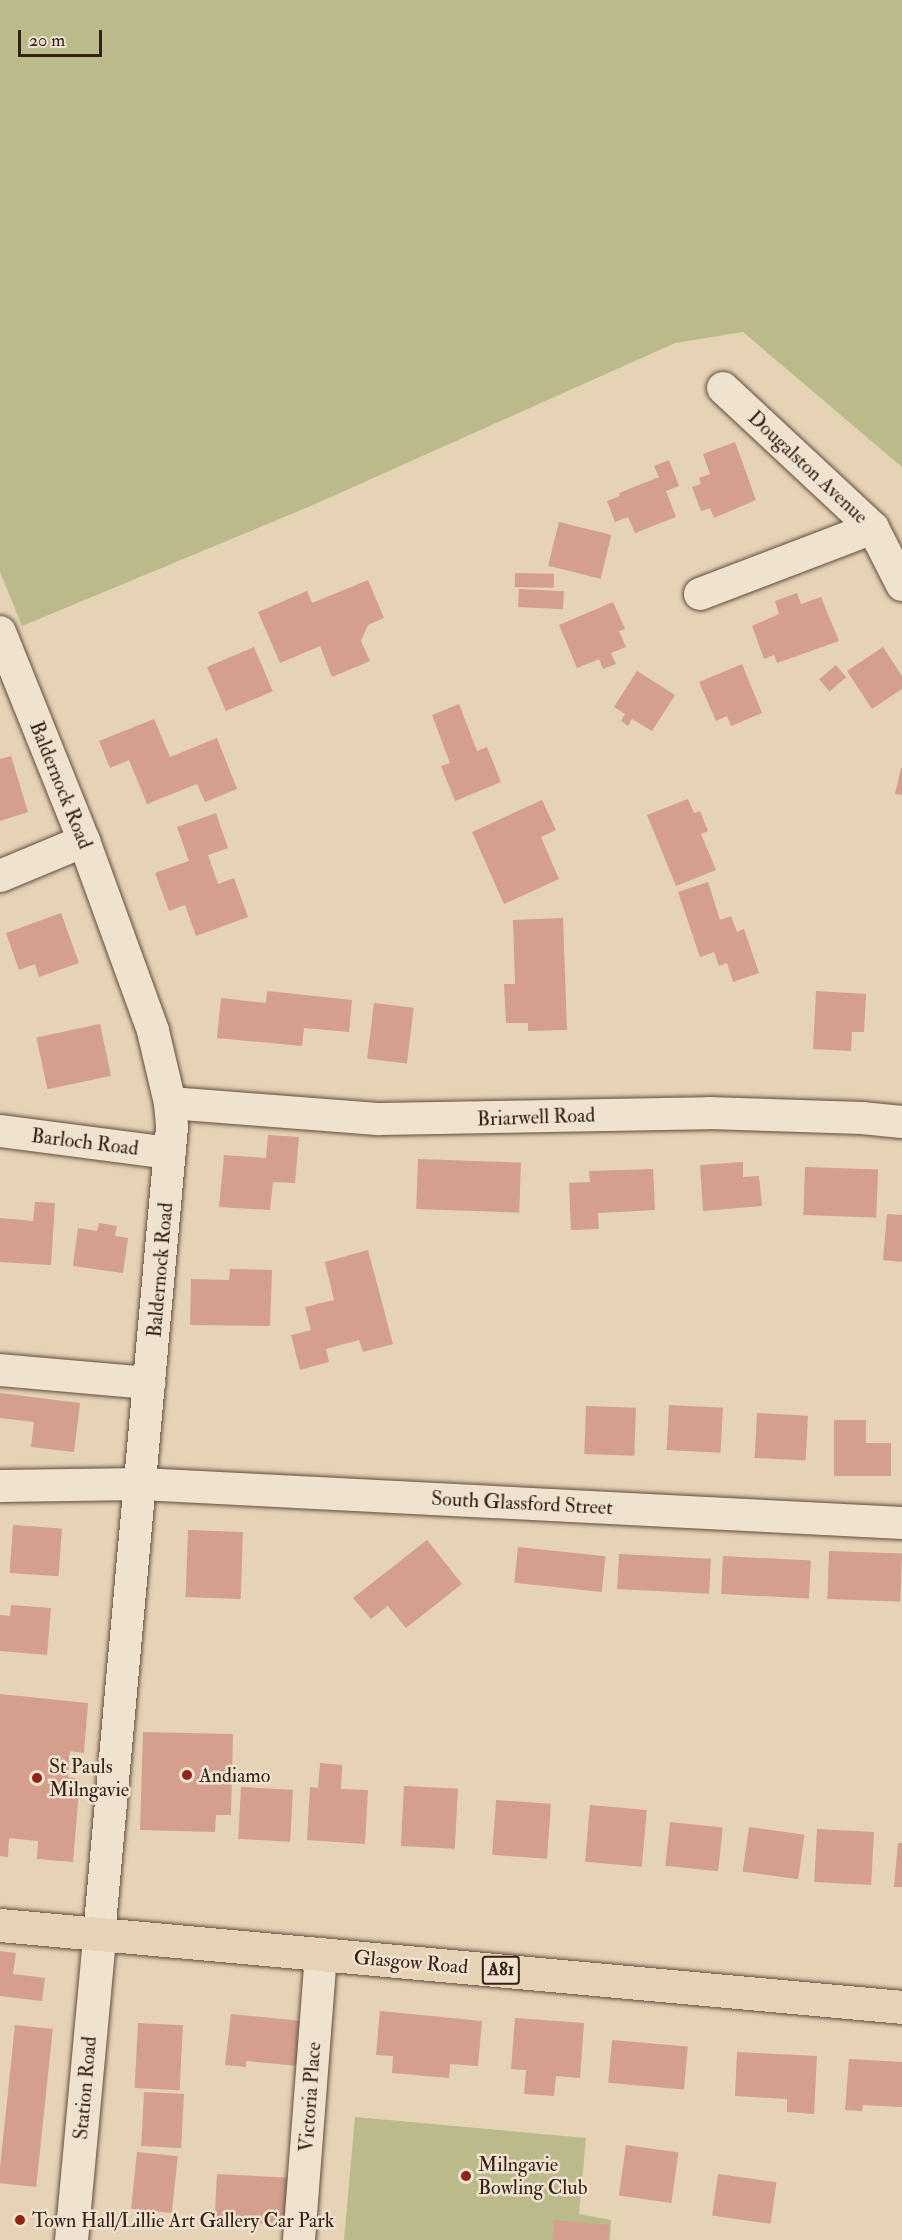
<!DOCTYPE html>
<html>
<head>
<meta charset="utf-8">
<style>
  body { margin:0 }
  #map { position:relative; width:902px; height:2240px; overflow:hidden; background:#e6d2b5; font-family:"IM FELL Double Pica",serif }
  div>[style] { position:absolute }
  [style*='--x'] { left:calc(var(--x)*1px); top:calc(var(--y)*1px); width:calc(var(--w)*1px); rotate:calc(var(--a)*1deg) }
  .green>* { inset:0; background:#bbba8a }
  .building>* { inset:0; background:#d49f8c; transform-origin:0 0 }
  .roads { filter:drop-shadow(0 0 2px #624c3e) drop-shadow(0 0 2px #624c3e) }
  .minor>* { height:32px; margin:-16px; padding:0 16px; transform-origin:16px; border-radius:16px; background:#efe2cf }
  .secondary>* { height:33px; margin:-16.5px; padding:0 16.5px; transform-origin:16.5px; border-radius:16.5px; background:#efe2cf }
  .primary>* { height:33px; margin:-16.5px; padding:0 16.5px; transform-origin:16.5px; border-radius:16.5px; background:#e6d2b5 }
  .dots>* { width:16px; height:16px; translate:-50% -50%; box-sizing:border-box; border:3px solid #efe2cf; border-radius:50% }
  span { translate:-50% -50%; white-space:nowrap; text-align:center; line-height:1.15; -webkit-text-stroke:5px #efe2cf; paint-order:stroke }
  .shield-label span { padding:2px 4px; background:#efe2cf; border:2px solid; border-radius:4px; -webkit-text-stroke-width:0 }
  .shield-label { font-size:18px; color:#362016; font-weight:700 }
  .street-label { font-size:20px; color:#362016 }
  .poi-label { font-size:20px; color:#362016 }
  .left { translate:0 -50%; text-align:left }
  .scale { position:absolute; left:18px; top:30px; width:84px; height:27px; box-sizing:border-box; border:3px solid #362016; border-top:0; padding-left:8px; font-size:18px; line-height:21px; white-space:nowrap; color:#362016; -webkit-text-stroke:4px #efe2cf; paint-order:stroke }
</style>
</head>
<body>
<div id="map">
  <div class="green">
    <i style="clip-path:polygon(0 0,902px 0,902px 467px,743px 332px,675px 343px,313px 505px,22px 626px,0 572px)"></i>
    <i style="clip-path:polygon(355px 2117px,586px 2138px,579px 2214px,611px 2220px,610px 2240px,344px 2240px)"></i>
  </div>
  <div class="building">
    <i style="clip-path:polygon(735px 442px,756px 500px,714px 518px,710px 508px,701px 511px,692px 487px,701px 484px,699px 478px,710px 474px,703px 454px)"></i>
    <i style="clip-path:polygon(669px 460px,679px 486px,666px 491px,676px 517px,635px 533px,628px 517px,615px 522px,607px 501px,620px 496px,619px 493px,659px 477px,654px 466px)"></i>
    <i style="left:559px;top:522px;width:54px;height:45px;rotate:14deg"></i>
    <i style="left:515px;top:573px;width:39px;height:14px;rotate:1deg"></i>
    <i style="clip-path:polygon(368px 580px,384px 618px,368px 625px,361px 641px,370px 661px,332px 677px,320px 646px,280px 663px,258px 612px,307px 591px,312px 603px)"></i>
    <i style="left:519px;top:589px;width:45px;height:18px;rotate:3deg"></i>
    <i style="clip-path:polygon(797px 593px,801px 604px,821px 597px,839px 641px,777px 663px,774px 655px,764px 659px,752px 626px,779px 614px,775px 601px)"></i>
    <i style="clip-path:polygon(613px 602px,625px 629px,619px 631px,626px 647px,611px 653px,616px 664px,603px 669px,599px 659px,577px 668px,559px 625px)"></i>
    <i style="left:254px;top:647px;width:48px;height:51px;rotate:67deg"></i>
    <i style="clip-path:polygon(883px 647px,902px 676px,902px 689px,872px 709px,847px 671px)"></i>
    <i style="clip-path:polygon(742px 664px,762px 713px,731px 726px,727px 716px,716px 721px,699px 682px)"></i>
    <i style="left:836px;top:665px;width:16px;height:22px;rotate:50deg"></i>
    <i style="clip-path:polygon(637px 671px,675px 695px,652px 731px,632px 719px,628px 726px,621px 721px,625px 714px,614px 707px)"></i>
    <i style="clip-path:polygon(459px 704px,477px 751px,487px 747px,501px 782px,455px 801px,441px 766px,450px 763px,432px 715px)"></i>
    <i style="clip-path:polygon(154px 719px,170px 757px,217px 738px,237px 789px,205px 802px,197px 784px,147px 804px,129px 760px,110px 768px,99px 741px)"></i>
    <i style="clip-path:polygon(11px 756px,28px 812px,0 821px,0 759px)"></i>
    <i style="clip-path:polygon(901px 768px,902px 768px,902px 795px,895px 794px)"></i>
    <i style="clip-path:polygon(688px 799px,694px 813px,700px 811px,708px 831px,701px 834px,716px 870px,676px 886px,647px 815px)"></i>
    <i style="clip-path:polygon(542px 800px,556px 830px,541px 837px,559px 879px,504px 904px,472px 832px)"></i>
    <i style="clip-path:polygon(216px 813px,228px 848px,208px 855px,218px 884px,234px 878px,248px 917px,196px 936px,185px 905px,169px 911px,155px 873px,189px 861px,177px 827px)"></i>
    <i style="clip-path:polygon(708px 882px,720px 920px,731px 916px,737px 932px,744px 929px,759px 973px,733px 982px,727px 963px,719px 966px,714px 952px,700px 957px,678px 892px)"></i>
    <i style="clip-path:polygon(61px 913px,79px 963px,39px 977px,35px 964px,19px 970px,6px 933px)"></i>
    <i style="clip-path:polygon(563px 918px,567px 1030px,528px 1031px,528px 1023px,506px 1023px,504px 984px,515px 984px,513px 920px)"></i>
    <i style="clip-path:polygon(267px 991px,352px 1000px,349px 1032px,304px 1028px,302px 1046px,217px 1038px,221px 998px,266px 1003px)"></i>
    <i style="clip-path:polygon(816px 991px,866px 994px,864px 1032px,852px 1032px,851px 1051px,813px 1049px)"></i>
    <i style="left:374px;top:1003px;width:40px;height:56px;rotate:7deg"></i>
    <i style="left:100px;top:1024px;width:53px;height:65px;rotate:78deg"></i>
    <i style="clip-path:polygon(268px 1135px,299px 1137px,295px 1183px,273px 1182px,270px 1210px,219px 1207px,224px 1155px,266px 1158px)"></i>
    <i style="left:418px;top:1159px;width:103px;height:50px;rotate:2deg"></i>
    <i style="clip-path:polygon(743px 1162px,743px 1177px,759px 1176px,762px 1206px,703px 1211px,700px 1165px)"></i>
    <i style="left:805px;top:1167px;width:73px;height:48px;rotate:2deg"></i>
    <i style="clip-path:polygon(653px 1169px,655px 1210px,598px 1213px,599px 1229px,571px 1230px,569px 1183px,590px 1182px,589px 1171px)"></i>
    <i style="clip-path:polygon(35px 1202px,55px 1203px,51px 1265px,0 1262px,0 1218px,33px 1221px)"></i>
    <i style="clip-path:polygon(887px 1214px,902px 1215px,902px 1262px,883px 1260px)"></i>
    <i style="clip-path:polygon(99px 1223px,117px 1226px,115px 1236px,128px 1238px,123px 1273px,73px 1266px,78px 1228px,97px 1231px)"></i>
    <i style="clip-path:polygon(368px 1250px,393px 1344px,363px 1352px,359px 1340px,326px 1349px,329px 1362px,300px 1370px,291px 1335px,311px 1330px,305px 1307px,334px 1300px,325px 1262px)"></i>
    <i style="clip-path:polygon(230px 1269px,272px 1270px,270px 1326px,190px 1325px,191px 1279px,229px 1280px)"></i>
    <i style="clip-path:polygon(0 1393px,80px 1403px,74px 1452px,31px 1447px,34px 1422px,0 1418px)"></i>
    <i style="left:669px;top:1405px;width:54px;height:45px;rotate:3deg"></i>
    <i style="left:586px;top:1406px;width:50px;height:48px;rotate:2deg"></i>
    <i style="left:757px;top:1413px;width:51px;height:45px;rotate:3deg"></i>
    <i style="clip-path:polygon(834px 1420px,866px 1420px,866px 1443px,891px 1443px,891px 1476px,834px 1476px)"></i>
    <i style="left:13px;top:1525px;width:49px;height:48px;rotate:4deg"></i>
    <i style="left:188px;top:1530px;width:55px;height:67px;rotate:2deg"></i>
    <i style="clip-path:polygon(427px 1540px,462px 1584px,406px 1628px,388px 1606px,371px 1619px,353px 1598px)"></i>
    <i style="left:518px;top:1547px;width:88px;height:36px;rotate:6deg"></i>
    <i style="left:829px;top:1551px;width:73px;height:48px;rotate:2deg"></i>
    <i style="left:619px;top:1554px;width:92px;height:35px;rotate:3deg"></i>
    <i style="left:723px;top:1556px;width:88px;height:38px;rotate:3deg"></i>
    <i style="clip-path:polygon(11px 1605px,51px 1608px,47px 1655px,0 1651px,0 1615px,10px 1616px)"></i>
    <i style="clip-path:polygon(0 1694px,88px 1703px,84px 1753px,70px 1751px,68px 1777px,80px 1779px,73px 1862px,37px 1859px,38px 1841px,9px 1838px,8px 1857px,0 1856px)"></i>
    <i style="clip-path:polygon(143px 1732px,233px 1734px,231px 1815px,216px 1815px,215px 1832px,140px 1830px)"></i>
    <i style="clip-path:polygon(320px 1763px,342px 1765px,341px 1789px,368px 1790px,365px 1844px,307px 1840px,310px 1787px,318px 1788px)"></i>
    <i style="left:404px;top:1786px;width:54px;height:60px;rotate:3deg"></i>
    <i style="left:241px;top:1787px;width:52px;height:52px;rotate:3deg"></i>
    <i style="left:496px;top:1800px;width:55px;height:55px;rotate:4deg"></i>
    <i style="left:590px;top:1805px;width:57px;height:57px;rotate:5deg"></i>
    <i style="left:670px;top:1822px;width:53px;height:44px;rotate:6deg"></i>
    <i style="left:749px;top:1827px;width:56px;height:45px;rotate:8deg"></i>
    <i style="left:817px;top:1829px;width:57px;height:53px;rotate:3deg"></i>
    <i style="clip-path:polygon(898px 1843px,902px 1843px,902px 1887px,894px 1887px)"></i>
    <i style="clip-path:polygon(0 1951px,16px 1953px,13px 1974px,45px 1978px,42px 2001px,0 1996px)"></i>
    <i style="clip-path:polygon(380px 2011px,482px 2021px,478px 2066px,450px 2064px,449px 2078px,392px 2073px,393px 2056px,376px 2055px)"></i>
    <i style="clip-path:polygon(231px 2014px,303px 2021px,298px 2066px,246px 2061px,246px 2067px,225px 2065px)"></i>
    <i style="clip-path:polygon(515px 2018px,584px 2023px,580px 2078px,556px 2076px,554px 2096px,524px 2094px,526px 2070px,511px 2069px)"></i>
    <i style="left:138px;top:2023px;width:45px;height:65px;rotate:3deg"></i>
    <i style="left:15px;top:2025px;width:38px;height:159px;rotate:6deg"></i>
    <i style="left:612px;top:2040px;width:76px;height:43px;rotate:5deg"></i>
    <i style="clip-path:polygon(737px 2052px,817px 2056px,814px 2114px,787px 2112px,787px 2099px,735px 2096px)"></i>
    <i style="clip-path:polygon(849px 2059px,902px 2062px,902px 2107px,863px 2105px,862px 2111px,845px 2110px)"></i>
    <i style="left:144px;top:2092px;width:40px;height:54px;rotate:3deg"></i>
    <i style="left:626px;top:2145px;width:53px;height:51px;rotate:8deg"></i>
    <i style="left:137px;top:2152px;width:41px;height:57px;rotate:6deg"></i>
    <i style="left:217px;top:2174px;width:74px;height:47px;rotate:3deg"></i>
    <i style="left:718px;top:2174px;width:59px;height:42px;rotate:8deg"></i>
    <i style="clip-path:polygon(554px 2220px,609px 2225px,608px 2240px,553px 2240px)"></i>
  </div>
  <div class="roads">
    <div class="minor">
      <i style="--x:723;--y:388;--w:205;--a:43"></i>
      <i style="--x:873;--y:528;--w:64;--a:63"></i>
      <i style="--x:700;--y:594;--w:185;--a:-20.9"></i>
      <i style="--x:0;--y:632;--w:225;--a:68.1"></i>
      <i style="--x:84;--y:841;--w:202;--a:70"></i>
      <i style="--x:153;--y:1031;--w:74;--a:76.7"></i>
      <i style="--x:170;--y:1103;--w:24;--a:85"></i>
      <i style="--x:172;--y:1127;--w:812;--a:95.16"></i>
      <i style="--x:0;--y:876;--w:91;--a:-22.6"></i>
      <i style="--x:170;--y:1103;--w:211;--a:4.4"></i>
      <i style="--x:380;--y:1119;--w:329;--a:-1"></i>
      <i style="--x:709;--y:1113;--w:153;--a:1.9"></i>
      <i style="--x:862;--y:1118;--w:40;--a:5.7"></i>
      <i style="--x:0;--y:1131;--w:171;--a:7.4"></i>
      <i style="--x:0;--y:1370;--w:150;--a:5"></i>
      <i style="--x:0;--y:1486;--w:141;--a:-0.8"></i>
      <i style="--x:141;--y:1484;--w:762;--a:2.93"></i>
      <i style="--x:299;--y:2240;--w:287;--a:-85.6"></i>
    </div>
    <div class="secondary">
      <i style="--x:71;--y:2240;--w:305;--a:-84.7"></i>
    </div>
    <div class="primary">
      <i style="--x:0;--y:1925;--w:906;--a:5.19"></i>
    </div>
  </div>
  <div class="dots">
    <i style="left:187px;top:1775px;background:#8f2418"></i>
    <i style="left:37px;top:1778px;background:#8f2418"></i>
    <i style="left:466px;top:2176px;background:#8f2418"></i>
    <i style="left:20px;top:2220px;background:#8f2418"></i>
  </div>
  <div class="shield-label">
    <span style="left:501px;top:1970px">A81</span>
  </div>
  <div class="street-label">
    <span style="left:808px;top:467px;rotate:43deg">Dougalston Avenue</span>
    <span style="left:61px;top:785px;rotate:68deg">Baldernock Road</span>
    <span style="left:536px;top:1117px;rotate:-2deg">Briarwell Road</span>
    <span style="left:85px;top:1142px;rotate:7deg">Barloch Road</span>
    <span style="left:160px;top:1270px;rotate:-85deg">Baldernock Road</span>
    <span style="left:522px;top:1503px;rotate:3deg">South Glassford Street</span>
    <span style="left:411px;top:1962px;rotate:5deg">Glasgow Road</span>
    <span style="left:85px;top:2088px;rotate:-85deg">Station Road</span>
    <span style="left:310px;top:2097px;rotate:-86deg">Victoria Place</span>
  </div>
  <div class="poi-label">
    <span class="left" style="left:49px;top:1778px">St Pauls<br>Milngavie</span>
    <span class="left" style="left:199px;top:1775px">Andiamo</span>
    <span class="left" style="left:478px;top:2176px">Milngavie<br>Bowling Club</span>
    <span class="left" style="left:32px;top:2220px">Town Hall/Lillie Art Gallery Car Park</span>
  </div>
  <div class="scale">20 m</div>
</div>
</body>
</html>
